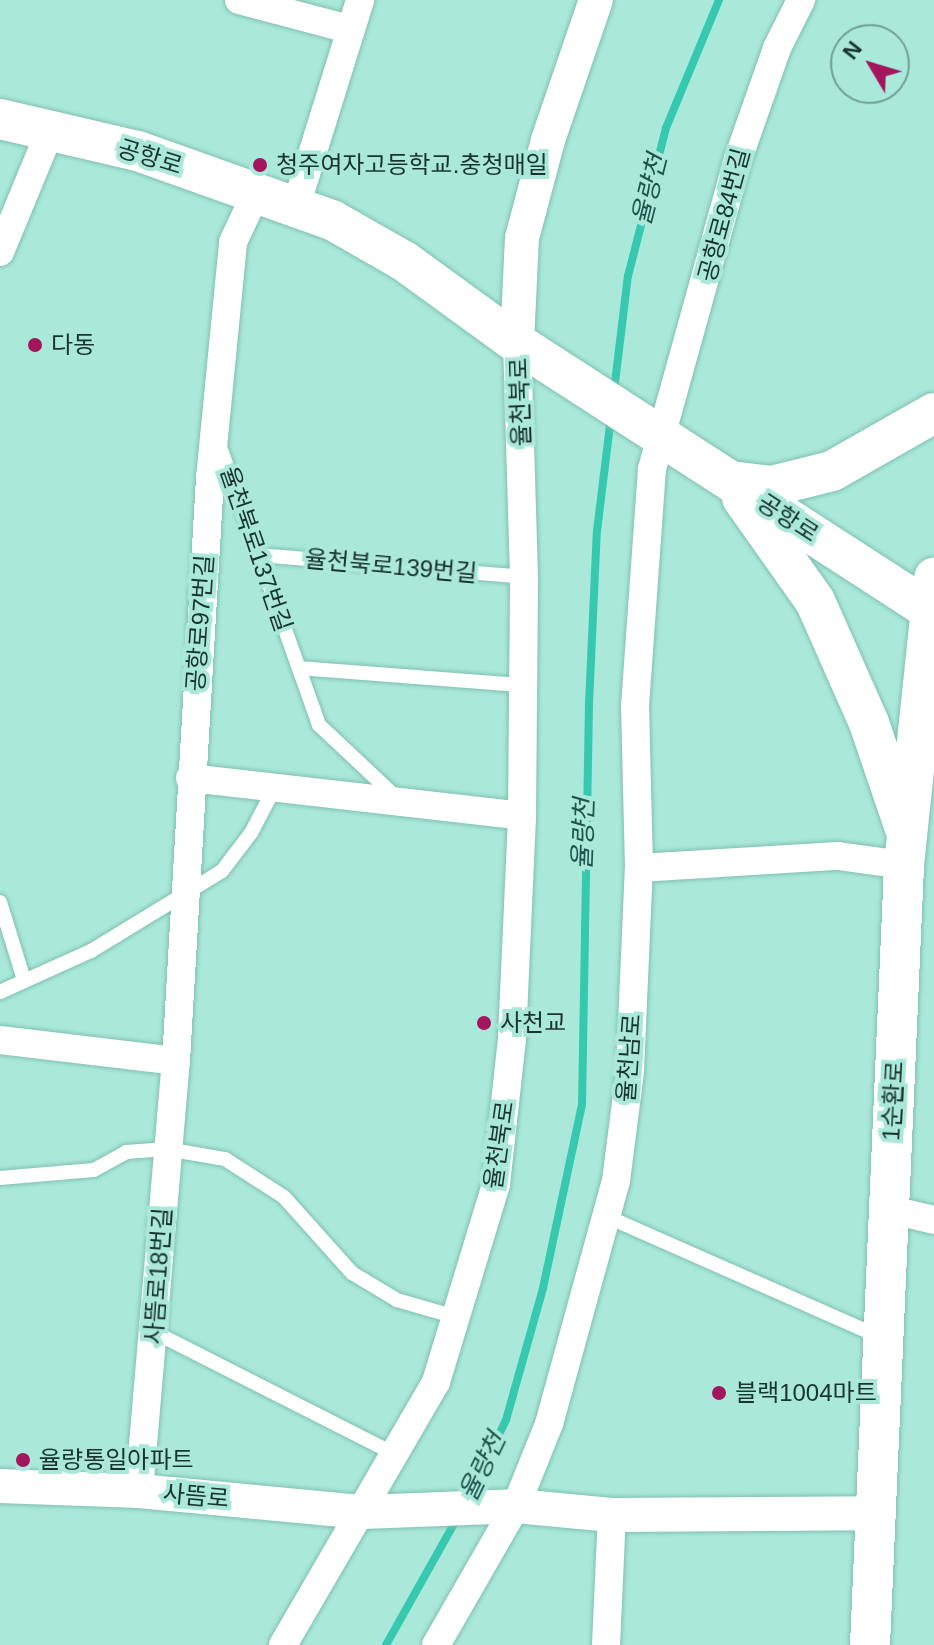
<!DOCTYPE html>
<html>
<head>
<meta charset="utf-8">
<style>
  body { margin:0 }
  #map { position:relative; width:934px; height:1645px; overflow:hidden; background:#aae9da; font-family:Helvetica,"Noto Sans KR",sans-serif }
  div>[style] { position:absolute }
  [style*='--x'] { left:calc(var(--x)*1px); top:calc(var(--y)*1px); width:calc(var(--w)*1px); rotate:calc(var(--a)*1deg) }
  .stream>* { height:8px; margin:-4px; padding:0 4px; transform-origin:4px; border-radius:4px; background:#37c9af }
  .roads { filter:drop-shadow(0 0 2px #81c0b1) drop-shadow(0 0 2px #81c0b1) }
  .service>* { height:14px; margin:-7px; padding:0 7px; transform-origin:7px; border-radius:7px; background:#fff }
  .minor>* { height:28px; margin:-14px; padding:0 14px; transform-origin:14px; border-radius:14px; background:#fff }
  .tertiary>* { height:34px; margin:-17px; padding:0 17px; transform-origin:17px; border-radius:17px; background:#fff }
  .secondary>* { height:40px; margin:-20px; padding:0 20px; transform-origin:20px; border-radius:20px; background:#fff }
  .dots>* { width:22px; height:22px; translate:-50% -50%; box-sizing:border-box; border:4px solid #aae9da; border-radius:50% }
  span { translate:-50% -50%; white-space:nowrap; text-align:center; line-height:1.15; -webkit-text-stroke:8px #aae9da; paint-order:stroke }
  .street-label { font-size:24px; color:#19332d }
  .poi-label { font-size:24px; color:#19332d }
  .left { translate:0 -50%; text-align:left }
  .water-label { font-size:26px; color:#1c554a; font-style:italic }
  .north { position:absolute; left:830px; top:24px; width:80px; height:80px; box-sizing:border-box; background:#aae9da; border:2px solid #70a095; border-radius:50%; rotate:308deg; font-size:22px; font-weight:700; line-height:32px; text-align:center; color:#19332d }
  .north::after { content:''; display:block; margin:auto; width:28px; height:36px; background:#a4165c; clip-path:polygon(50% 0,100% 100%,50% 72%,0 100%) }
</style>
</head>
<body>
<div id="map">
  <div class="stream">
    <i style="--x:614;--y:391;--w:116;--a:-83.1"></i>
    <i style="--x:628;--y:276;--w:153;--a:-75.6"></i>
    <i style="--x:666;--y:128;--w:139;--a:-67.5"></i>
    <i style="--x:467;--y:1500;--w:89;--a:-64"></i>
    <i style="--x:506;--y:1420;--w:137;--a:-74.3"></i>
    <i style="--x:543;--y:1288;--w:187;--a:-78"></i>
    <i style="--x:582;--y:1105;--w:401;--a:-89"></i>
    <i style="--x:589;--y:704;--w:173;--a:-87.4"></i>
    <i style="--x:597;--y:531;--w:115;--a:-83"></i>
    <i style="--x:386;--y:1645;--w:149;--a:-60.7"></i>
  </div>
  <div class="roads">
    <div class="service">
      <i style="--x:219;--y:444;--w:298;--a:70.4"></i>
      <i style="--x:319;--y:725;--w:105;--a:43.1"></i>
      <i style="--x:259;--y:555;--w:266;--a:4.7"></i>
      <i style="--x:299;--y:668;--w:221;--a:4.4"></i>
      <i style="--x:0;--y:902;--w:82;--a:72.9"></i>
      <i style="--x:0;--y:992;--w:100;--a:-24.3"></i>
      <i style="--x:91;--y:951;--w:153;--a:-31.4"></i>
      <i style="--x:222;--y:871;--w:48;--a:-52.7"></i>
      <i style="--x:251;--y:833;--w:52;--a:-62.4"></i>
      <i style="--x:0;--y:1178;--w:94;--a:-4.9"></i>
      <i style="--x:94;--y:1170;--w:37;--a:-29"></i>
      <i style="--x:126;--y:1152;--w:41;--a:-4.2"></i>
      <i style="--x:167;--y:1149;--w:59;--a:9.8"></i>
      <i style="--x:225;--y:1159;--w:70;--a:32.8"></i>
      <i style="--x:284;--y:1197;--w:102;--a:48.2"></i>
      <i style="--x:352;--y:1273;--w:52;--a:31"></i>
      <i style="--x:397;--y:1300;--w:61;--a:16.1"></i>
      <i style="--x:617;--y:1221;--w:287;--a:23.8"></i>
      <i style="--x:154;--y:1332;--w:269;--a:26.9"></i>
    </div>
    <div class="minor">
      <i style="--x:239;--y:0;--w:114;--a:14.8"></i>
      <i style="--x:296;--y:206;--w:216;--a:-72.7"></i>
      <i style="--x:0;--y:252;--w:131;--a:-67.5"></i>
      <i style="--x:190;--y:778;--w:334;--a:6.5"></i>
      <i style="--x:639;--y:868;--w:199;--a:-3.5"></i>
      <i style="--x:838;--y:856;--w:67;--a:7.8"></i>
      <i style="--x:0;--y:1040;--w:177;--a:6.8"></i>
      <i style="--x:888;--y:1209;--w:47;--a:13.4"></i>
      <i style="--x:139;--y:1491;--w:432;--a:-85.1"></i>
      <i style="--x:176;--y:1061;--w:584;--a:-86.66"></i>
      <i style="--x:210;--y:478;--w:237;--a:-84.4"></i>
      <i style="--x:233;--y:242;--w:56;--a:-64.8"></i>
      <i style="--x:283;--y:1645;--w:304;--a:-59.8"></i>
      <i style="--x:436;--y:1382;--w:207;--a:-73.1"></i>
      <i style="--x:496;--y:1184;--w:147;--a:-83.7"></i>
      <i style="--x:512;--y:1038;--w:222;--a:-87.4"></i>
      <i style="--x:522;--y:816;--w:239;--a:-89.5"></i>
      <i style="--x:524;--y:577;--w:234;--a:-91.7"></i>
      <i style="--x:436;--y:1645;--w:160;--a:-60.1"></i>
      <i style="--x:516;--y:1506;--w:88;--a:-68.1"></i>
      <i style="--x:549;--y:1424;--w:252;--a:-74.6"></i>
      <i style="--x:616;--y:1181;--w:111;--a:-82.7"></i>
      <i style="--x:630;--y:1071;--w:203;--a:-87.5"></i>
      <i style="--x:639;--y:868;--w:162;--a:-91.4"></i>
      <i style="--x:635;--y:706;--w:238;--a:-85.9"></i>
      <i style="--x:652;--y:469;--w:322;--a:-74.5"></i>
      <i style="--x:738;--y:159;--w:118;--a:-70.6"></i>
      <i style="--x:777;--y:48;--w:54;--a:-63.4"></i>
      <i style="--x:606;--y:1645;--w:130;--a:-87.4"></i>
    </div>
    <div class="tertiary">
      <i style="--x:517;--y:343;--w:105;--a:-87.3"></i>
      <i style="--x:522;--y:238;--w:101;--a:-75.1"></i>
      <i style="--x:548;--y:140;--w:148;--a:-71.1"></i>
      <i style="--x:0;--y:1486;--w:139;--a:2.1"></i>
      <i style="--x:139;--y:1491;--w:225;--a:5.4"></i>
      <i style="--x:363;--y:1512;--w:153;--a:-2.2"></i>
      <i style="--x:516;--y:1506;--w:96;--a:5.4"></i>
      <i style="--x:612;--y:1515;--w:262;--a:-0.4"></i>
    </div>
    <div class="secondary">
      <i style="--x:0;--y:119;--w:142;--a:13.1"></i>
      <i style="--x:138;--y:151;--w:206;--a:19.6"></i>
      <i style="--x:332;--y:220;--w:83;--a:29.7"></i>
      <i style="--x:404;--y:261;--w:140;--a:36"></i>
      <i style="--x:517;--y:343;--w:492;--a:32.9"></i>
      <i style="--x:731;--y:481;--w:41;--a:7"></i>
      <i style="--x:772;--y:486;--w:62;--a:-14"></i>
      <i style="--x:832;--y:471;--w:117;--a:-29.6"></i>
      <i style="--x:742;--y:498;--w:126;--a:54.7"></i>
      <i style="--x:815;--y:601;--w:133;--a:66.1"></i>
      <i style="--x:869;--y:723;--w:112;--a:71.2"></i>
      <i style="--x:870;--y:1645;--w:781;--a:-87.5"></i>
      <i style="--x:904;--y:865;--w:289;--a:-84"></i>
    </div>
  </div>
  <div class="dots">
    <i style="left:260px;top:165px;background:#a4165c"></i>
    <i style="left:35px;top:345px;background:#a4165c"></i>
    <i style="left:484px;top:1023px;background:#a4165c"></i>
    <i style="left:719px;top:1393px;background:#a4165c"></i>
    <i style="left:23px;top:1460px;background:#a4165c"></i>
  </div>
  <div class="street-label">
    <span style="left:150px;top:157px;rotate:17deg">공항로</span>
    <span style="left:724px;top:215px;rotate:-75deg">공항로84번길</span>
    <span style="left:520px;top:402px;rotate:-92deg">율천북로</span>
    <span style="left:788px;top:518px;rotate:33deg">공항로</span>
    <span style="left:256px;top:549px;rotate:71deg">율천북로137번길</span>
    <span style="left:391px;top:566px;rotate:5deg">율천북로139번길</span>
    <span style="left:200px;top:623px;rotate:-86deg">공항로97번길</span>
    <span style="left:629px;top:1058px;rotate:-86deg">율천남로</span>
    <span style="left:893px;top:1101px;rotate:-87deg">1순환로</span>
    <span style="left:499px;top:1145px;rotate:-82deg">율천북로</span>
    <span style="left:158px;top:1276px;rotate:-86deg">사뜸로18번길</span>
    <span style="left:196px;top:1496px;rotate:5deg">사뜸로</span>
  </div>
  <div class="poi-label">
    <span class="left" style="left:276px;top:165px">청주여자고등학교.충청매일</span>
    <span class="left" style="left:51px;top:345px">다동</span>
    <span class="left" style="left:500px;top:1023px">사천교</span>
    <span class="left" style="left:735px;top:1393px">블랙1004마트</span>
    <span class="left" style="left:39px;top:1460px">율량통일아파트</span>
  </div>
  <div class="water-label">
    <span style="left:650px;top:190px;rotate:-76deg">율량천</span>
    <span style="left:584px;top:834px;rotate:-88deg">율량천</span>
    <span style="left:483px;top:1467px;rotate:-64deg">율량천</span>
  </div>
  <div class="north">N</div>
</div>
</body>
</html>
